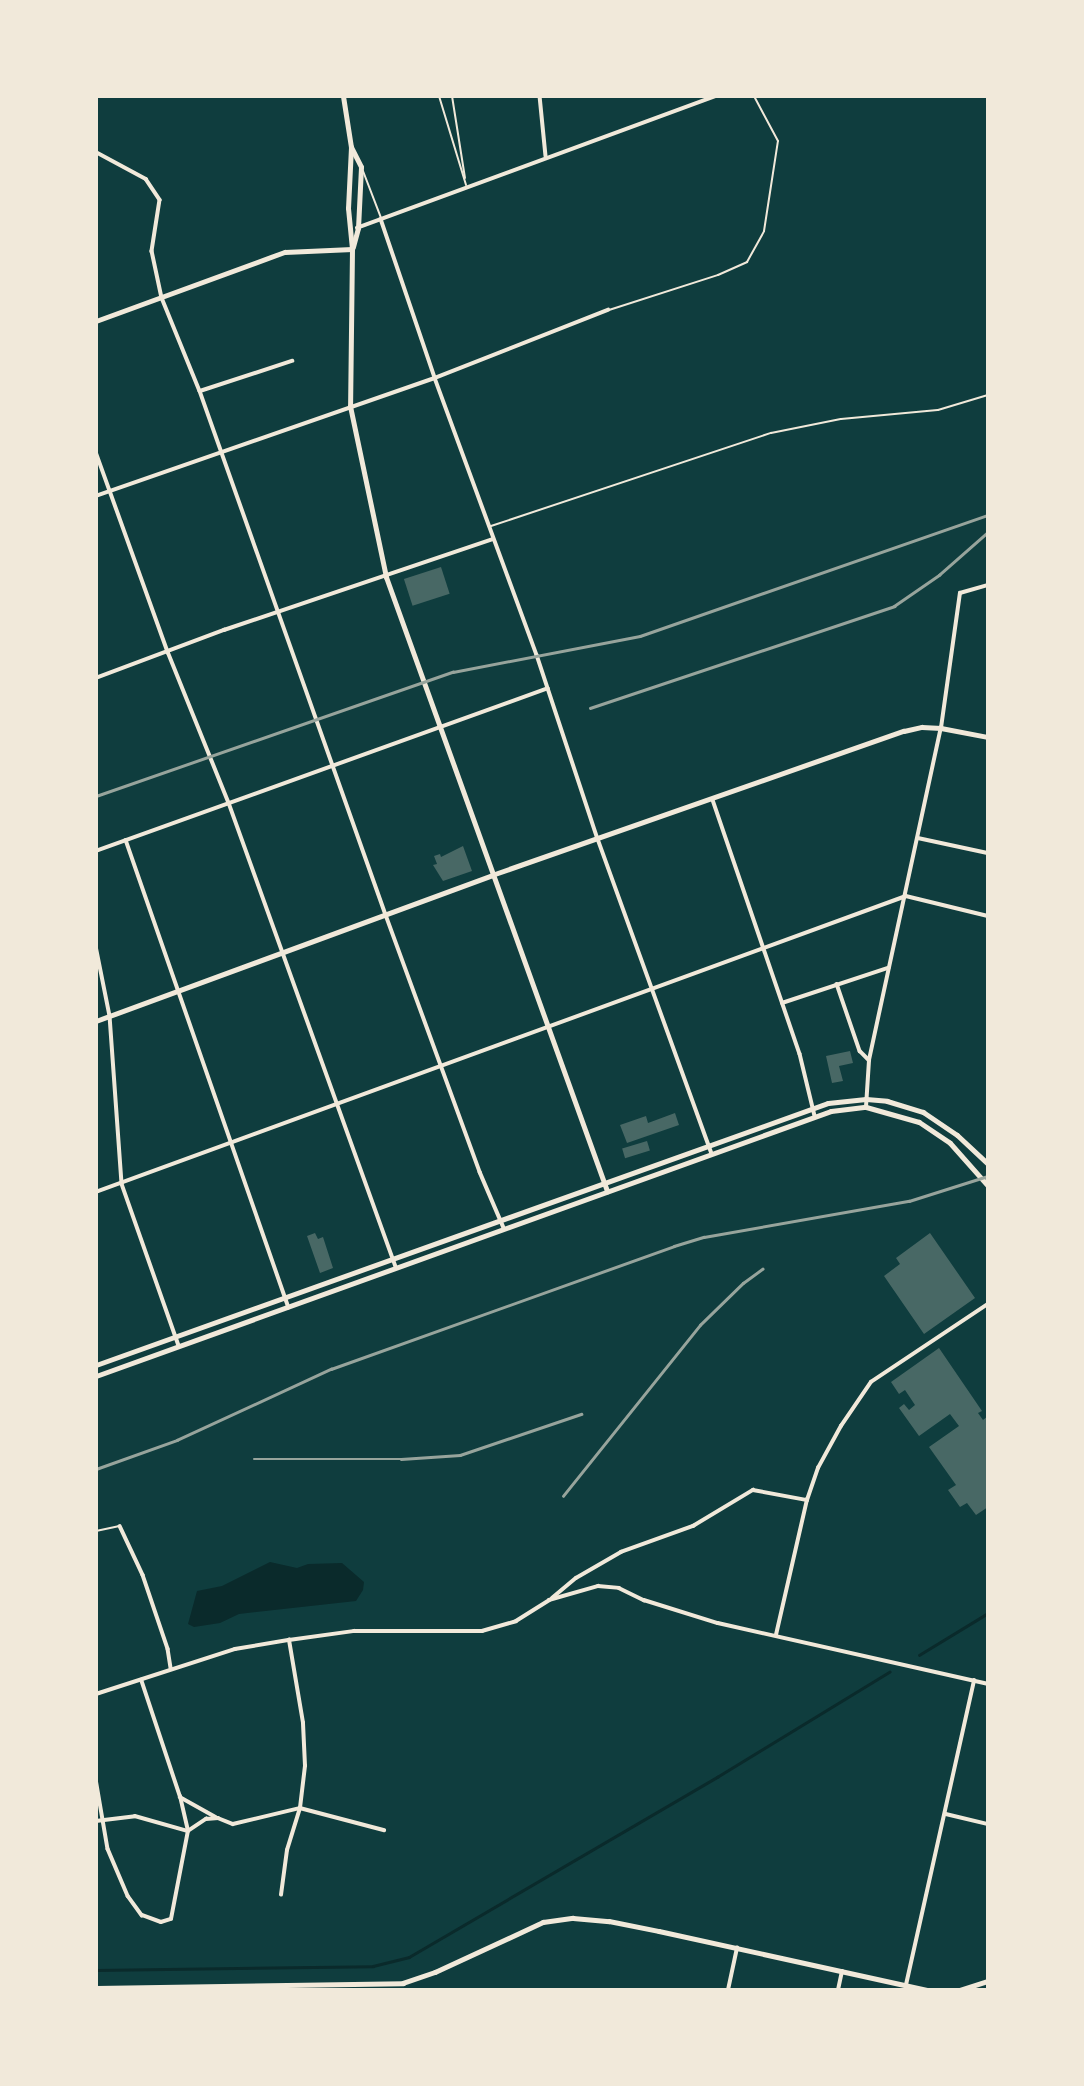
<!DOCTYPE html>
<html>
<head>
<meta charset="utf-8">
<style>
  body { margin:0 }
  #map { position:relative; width:1084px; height:2086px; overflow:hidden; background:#0f3d3e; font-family:"Fira Sans Condensed",sans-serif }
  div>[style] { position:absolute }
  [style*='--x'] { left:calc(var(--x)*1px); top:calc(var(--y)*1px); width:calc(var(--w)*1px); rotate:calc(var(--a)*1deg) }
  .water>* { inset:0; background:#0a2a2b }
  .stream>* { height:2.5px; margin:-1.25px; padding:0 1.25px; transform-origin:1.25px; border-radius:1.25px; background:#0a2a2b }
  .building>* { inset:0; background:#486865; transform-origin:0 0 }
  .service>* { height:2px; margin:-1px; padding:0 1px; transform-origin:1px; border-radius:1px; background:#f1e9da }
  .minor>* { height:3.5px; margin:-1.75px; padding:0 1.75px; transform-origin:1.75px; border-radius:1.75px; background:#f1e9da }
  .tertiary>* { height:4.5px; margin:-2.25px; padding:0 2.25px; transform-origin:2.25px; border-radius:2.25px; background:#f1e9da }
  .primary>* { height:5px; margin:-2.5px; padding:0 2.5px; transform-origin:2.5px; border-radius:2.5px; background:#f1e9da }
  .rail>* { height:2.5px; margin:-1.25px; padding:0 1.25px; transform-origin:1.25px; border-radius:1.25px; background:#97a49c }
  span { translate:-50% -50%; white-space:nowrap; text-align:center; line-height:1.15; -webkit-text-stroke:5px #f1e9da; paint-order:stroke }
  .frame { position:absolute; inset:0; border:98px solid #f1e9da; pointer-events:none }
</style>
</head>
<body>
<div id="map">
  <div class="water">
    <i style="clip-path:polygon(270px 1562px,297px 1568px,308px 1564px,342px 1563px,364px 1582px,363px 1590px,356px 1601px,239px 1614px,220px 1623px,194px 1627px,188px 1624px,197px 1591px,222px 1586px)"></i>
  </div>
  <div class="stream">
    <i style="--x:919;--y:1655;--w:81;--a:-31.3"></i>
    <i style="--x:96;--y:1970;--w:277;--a:-0.8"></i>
    <i style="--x:373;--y:1966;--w:37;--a:-14"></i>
    <i style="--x:409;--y:1957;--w:357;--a:-30.3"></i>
    <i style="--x:717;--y:1777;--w:202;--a:-31.4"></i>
  </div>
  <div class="building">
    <i style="left:441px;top:567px;width:28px;height:39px;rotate:72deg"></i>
    <i style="clip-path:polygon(463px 846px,472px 871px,443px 881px,433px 865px,437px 864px,434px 856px,440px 854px,441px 857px)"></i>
    <i style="clip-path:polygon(850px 1051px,853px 1063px,839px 1066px,843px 1081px,832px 1083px,826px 1056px)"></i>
    <i style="clip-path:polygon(675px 1113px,679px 1125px,627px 1143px,620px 1125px,646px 1116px,648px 1123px)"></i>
    <i style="left:647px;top:1141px;width:10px;height:26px;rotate:73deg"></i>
    <i style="clip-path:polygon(315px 1233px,318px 1239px,323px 1237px,333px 1268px,320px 1273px,307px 1236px)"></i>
    <i style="clip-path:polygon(930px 1233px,975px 1298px,924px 1334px,884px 1276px,900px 1264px,896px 1258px)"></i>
    <i style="clip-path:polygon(939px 1348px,982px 1411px,978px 1413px,983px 1420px,988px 1416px,988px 1507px,976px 1515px,967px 1503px,960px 1507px,948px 1490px,956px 1485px,929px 1447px,959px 1426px,950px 1414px,919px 1436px,899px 1408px,904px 1404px,909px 1410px,915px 1405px,905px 1390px,899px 1394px,891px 1382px)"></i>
  </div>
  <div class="service">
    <i style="--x:439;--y:96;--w:93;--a:73.1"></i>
    <i style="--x:452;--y:96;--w:83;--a:81"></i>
    <i style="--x:363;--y:171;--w:50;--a:69"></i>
    <i style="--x:609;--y:310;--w:114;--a:-17.8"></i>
    <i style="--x:718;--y:275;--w:32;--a:-24"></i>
    <i style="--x:747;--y:262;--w:35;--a:-61"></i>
    <i style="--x:764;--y:231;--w:91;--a:-81.2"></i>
    <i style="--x:778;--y:141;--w:51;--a:-118.1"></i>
    <i style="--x:491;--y:526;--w:295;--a:-18.4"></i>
    <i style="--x:771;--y:433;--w:71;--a:-11.3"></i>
    <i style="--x:841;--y:419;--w:97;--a:-5.3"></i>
    <i style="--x:938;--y:410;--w:52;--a:-16.7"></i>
    <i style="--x:96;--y:1531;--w:24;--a:-12"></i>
  </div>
  <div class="minor">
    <i style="--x:540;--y:96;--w:60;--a:84.3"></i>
    <i style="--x:96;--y:152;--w:57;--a:28.4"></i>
    <i style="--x:146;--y:179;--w:25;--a:56"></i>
    <i style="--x:160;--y:200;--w:52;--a:98.9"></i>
    <i style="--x:152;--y:251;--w:48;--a:78"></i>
    <i style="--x:162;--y:298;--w:100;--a:67.8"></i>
    <i style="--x:200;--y:391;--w:556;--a:70.46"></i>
    <i style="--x:386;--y:915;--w:274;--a:69.9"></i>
    <i style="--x:480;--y:1172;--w:61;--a:66.8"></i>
    <i style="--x:381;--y:219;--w:168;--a:71.2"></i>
    <i style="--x:435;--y:378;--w:295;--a:69.8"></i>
    <i style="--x:537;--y:655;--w:194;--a:71.7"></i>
    <i style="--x:598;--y:839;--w:335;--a:70.1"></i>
    <i style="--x:357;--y:228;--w:382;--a:-20.2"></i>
    <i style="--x:200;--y:391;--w:97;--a:-18.1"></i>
    <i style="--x:96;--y:452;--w:213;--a:70.2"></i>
    <i style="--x:168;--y:652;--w:163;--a:68"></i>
    <i style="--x:229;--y:803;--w:493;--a:70.2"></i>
    <i style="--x:96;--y:496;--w:359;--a:-19.2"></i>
    <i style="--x:435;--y:378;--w:186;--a:-21.5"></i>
    <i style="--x:96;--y:678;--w:137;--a:-20.6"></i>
    <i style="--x:224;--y:630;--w:284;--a:-18.7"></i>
    <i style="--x:713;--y:800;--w:268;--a:71.1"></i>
    <i style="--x:800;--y:1054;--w:64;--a:76.4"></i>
    <i style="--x:918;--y:838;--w:72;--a:12.1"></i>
    <i style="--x:126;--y:840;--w:495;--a:70.8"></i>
    <i style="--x:96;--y:851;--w:480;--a:-19.8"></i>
    <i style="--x:96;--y:946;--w:71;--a:78.7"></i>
    <i style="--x:110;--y:1016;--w:168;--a:85.9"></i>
    <i style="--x:122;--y:1184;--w:172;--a:70.6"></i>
    <i style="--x:837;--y:984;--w:71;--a:71.1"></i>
    <i style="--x:860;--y:1051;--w:13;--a:45"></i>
    <i style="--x:782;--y:1003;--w:112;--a:-18.3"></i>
    <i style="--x:866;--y:1107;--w:47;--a:-86.3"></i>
    <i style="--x:869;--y:1060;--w:340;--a:-77.8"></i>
    <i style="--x:941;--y:728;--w:136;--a:-82"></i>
    <i style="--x:960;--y:593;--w:29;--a:-16"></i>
    <i style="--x:96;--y:1192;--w:862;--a:-20.07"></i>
    <i style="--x:906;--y:896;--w:84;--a:13.7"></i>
    <i style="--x:120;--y:1526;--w:54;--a:64.9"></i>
    <i style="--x:143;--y:1575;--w:78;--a:71.3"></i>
    <i style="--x:168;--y:1649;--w:20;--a:81"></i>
    <i style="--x:552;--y:1598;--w:31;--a:-40"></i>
    <i style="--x:576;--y:1578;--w:52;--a:-30"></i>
    <i style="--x:621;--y:1552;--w:77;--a:-19.9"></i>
    <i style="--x:693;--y:1526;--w:70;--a:-31"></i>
    <i style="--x:753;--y:1490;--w:55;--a:10.5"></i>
    <i style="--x:776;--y:1635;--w:139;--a:-77.1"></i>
    <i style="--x:807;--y:1500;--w:34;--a:-71"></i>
    <i style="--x:818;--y:1468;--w:48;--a:-61.3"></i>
    <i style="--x:841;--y:1426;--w:53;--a:-55.7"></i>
    <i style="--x:871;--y:1382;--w:141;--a:-33.7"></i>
    <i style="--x:96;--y:1694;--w:146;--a:-17.9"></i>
    <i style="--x:235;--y:1649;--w:55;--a:-9.5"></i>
    <i style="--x:289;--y:1640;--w:66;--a:-7.9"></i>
    <i style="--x:354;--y:1631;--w:128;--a:0"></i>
    <i style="--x:482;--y:1631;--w:35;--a:-16"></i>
    <i style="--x:516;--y:1621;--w:39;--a:-32"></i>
    <i style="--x:549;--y:1600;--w:51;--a:-15.9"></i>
    <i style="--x:598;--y:1586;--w:21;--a:5"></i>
    <i style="--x:619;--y:1588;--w:28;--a:26"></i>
    <i style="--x:644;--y:1600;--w:77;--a:17.3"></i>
    <i style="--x:718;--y:1623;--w:277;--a:12.7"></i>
    <i style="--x:96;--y:1779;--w:71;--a:80.3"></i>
    <i style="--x:108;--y:1849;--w:51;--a:66.9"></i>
    <i style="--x:128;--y:1896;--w:24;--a:54"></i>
    <i style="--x:142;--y:1915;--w:20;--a:20"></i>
    <i style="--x:161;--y:1922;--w:10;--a:-17"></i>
    <i style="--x:171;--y:1919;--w:90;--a:-79.1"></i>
    <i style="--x:188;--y:1831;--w:35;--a:-103"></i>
    <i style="--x:180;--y:1797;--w:123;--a:-108.4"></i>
    <i style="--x:180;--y:1797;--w:41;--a:29.1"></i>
    <i style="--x:946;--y:1814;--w:43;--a:13.4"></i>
    <i style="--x:96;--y:1821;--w:39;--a:-7"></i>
    <i style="--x:135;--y:1816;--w:55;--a:15.8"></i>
    <i style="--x:188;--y:1831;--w:22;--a:-34"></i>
    <i style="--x:206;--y:1819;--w:12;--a:-5"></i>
    <i style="--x:218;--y:1818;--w:16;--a:22"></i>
    <i style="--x:233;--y:1824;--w:69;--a:-13.4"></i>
    <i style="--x:300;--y:1808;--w:87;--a:14.7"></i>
    <i style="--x:281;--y:1895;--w:45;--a:-82.4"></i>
    <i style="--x:287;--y:1850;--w:44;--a:-72.8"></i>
    <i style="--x:300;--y:1808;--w:42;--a:-83.2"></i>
    <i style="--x:305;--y:1766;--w:43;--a:-92.7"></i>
    <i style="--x:303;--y:1723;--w:84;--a:-99.6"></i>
    <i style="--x:906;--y:1985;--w:312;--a:-77.4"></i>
    <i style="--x:728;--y:1990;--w:43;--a:-77.9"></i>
    <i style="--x:838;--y:1990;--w:19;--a:-78"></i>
  </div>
  <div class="tertiary">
    <i style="--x:96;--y:321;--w:201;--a:-20.1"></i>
    <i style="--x:285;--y:252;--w:67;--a:-2.6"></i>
    <i style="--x:96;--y:1021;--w:422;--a:-20.2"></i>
    <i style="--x:492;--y:875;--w:436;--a:-19.3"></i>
    <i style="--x:904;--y:731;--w:18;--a:-13"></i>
    <i style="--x:922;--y:727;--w:19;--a:3"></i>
    <i style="--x:941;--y:728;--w:48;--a:10.8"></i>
    <i style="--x:96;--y:1988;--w:307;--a:-0.9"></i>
    <i style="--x:403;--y:1983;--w:34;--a:-19"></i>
    <i style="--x:435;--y:1972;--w:119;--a:-24.8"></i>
    <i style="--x:543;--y:1922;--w:30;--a:-8"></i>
    <i style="--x:573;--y:1918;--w:36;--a:5"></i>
    <i style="--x:609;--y:1921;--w:51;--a:11.3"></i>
    <i style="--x:659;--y:1931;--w:274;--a:12.4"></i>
    <i style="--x:960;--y:1990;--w:29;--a:-18"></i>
  </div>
  <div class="primary">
    <i style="--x:343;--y:96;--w:52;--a:81.1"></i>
    <i style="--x:351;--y:147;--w:22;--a:63"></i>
    <i style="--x:361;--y:167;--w:61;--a:92.8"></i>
    <i style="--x:358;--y:228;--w:20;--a:105"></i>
    <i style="--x:351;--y:147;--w:61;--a:92.8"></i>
    <i style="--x:348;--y:208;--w:41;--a:84.4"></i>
    <i style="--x:352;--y:249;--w:157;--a:90.7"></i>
    <i style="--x:350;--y:406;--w:175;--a:78.1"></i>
    <i style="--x:386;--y:577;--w:653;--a:70.2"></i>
    <i style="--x:96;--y:1365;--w:777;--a:-19.69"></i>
    <i style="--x:828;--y:1103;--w:38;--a:-6"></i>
    <i style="--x:866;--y:1099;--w:21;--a:5"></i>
    <i style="--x:887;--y:1101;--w:38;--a:17"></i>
    <i style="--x:923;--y:1112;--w:41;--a:34.1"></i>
    <i style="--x:957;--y:1135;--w:42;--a:43.1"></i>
    <i style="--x:96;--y:1376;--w:781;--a:-19.83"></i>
    <i style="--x:831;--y:1111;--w:35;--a:-7"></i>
    <i style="--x:866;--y:1107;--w:55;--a:15.8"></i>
    <i style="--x:919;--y:1122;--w:37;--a:34"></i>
    <i style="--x:950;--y:1143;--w:57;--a:48.5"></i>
  </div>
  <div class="rail">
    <i style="--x:590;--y:708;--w:321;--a:-18.5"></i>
    <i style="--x:894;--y:606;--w:55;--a:-34.6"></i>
    <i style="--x:939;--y:575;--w:65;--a:-41.3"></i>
    <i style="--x:96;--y:796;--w:378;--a:-19.2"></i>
    <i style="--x:453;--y:672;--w:190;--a:-10.9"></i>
    <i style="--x:640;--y:636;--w:368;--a:-19.2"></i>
    <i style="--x:254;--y:1459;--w:147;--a:0"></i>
    <i style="--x:401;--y:1459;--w:59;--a:-3.9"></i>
    <i style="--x:460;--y:1455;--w:128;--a:-18.7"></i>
    <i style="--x:96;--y:1469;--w:86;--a:-19.7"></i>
    <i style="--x:177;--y:1440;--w:170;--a:-24.8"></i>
    <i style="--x:331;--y:1369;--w:364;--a:-19.7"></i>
    <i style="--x:674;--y:1246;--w:31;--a:-17"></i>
    <i style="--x:704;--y:1237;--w:208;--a:-10"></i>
    <i style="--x:909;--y:1201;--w:83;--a:-17.6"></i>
    <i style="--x:563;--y:1496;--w:219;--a:-51.3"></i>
    <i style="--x:700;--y:1325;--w:60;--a:-44.3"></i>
    <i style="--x:743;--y:1283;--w:24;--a:-36"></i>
  </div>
  <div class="frame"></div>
</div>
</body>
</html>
